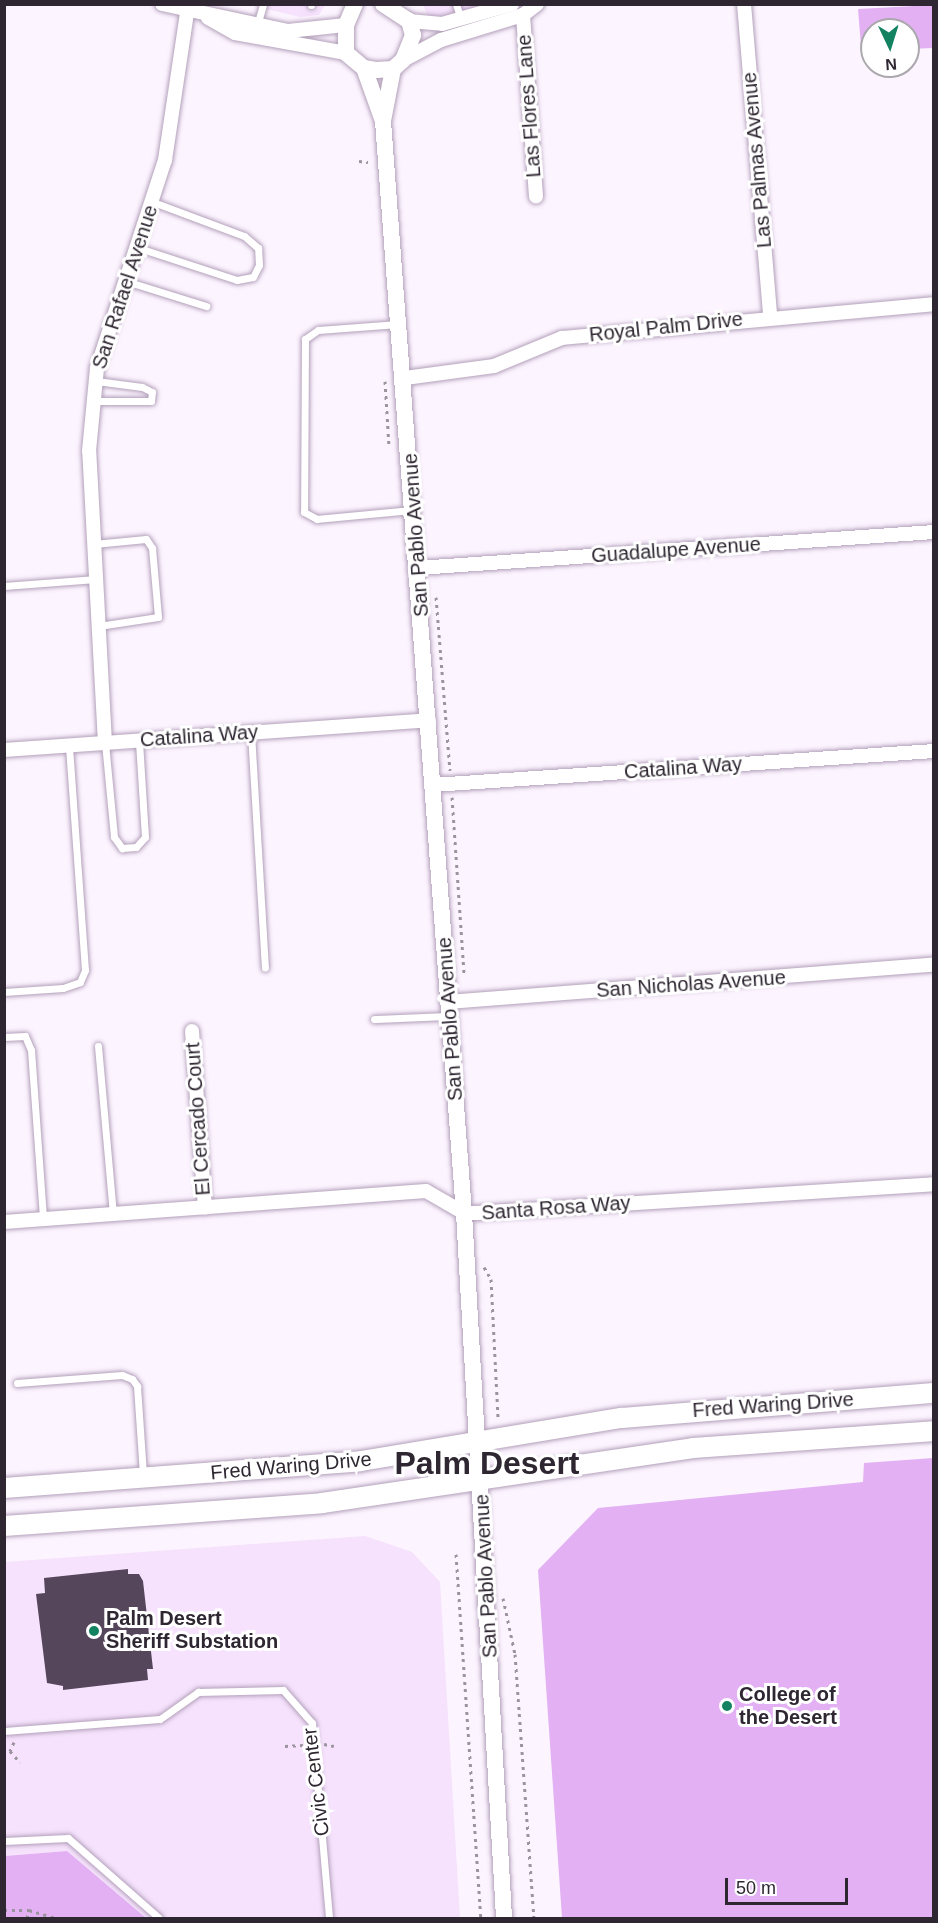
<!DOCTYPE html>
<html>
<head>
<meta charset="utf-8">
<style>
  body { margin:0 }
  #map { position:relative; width:938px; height:1923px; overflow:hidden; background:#fcf4ff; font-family:Arial,sans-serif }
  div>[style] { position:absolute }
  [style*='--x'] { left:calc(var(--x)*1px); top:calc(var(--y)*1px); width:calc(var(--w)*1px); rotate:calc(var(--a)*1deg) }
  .built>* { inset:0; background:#f6e2fd }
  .green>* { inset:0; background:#e2b0f3 }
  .building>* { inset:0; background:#56465c }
  .path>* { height:3px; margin-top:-1.5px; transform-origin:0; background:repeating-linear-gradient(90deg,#9b939e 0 3px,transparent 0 7.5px) }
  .roads { filter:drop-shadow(0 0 2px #b3a0ba) drop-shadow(0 0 2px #b3a0ba) }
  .service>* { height:7px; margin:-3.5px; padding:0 3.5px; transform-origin:3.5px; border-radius:3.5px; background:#fff }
  .minor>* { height:14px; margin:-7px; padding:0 7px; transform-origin:7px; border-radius:7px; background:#fff }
  .tertiary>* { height:16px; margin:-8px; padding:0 8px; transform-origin:8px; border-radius:8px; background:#fff }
  .secondary>* { height:20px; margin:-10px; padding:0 10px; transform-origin:10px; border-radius:10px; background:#fff }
  .dots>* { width:16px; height:16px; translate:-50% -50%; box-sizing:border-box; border:3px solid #fff; border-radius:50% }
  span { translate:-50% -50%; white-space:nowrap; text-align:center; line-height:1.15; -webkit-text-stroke:6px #fff; paint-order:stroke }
  .street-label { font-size:20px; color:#2e2631 }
  .poi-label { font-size:20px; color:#2e2631; font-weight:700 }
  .left { translate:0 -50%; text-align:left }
  .town-label { font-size:32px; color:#2e2631; font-weight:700 }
  .frame { position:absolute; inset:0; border:6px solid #2e2631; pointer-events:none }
  .north { position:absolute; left:860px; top:18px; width:60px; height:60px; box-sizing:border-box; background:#fff; border:2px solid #aba8ad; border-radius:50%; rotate:176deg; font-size:16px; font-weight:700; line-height:24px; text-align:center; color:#2e2631 }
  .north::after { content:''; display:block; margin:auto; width:21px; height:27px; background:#128260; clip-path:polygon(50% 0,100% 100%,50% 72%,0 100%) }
  .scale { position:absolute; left:725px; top:1878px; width:123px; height:27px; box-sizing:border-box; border:3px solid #2e2631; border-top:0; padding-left:8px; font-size:18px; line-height:21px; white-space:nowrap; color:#2e2631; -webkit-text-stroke:4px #fff; paint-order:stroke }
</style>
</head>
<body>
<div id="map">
  <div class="built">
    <i style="clip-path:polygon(250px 5px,325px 5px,319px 15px,300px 17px)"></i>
    <i style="clip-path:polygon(423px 5px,484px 5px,442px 20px,429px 18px)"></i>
    <i style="clip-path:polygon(365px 1536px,412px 1552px,440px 1582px,460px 1918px,146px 1918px,67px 1851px,5px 1856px,5px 1562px)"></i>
  </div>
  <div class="green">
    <i style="clip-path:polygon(934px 5px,933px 48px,908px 49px,908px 30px,872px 30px,872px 52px,861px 46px,858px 9px)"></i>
    <i style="clip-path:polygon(933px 1458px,933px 1918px,562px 1918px,538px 1570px,598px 1508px,863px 1482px,864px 1463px)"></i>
    <i style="clip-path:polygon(67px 1851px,146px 1918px,5px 1918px,5px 1856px)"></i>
  </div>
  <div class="building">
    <i style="clip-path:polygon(128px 1569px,128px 1574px,139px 1574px,143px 1581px,153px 1669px,147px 1669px,148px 1680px,63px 1690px,63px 1686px,47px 1683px,36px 1594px,45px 1593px,44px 1578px)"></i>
  </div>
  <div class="path">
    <i style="--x:359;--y:161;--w:9;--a:6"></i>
    <i style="--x:385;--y:381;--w:65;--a:86.5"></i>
    <i style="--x:436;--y:597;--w:174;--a:85.4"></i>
    <i style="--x:452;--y:797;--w:176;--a:86.1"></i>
    <i style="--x:484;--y:1267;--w:14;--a:60"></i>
    <i style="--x:491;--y:1279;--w:139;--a:87.1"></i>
    <i style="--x:456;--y:1554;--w:365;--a:86.1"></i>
    <i style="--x:503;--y:1598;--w:57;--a:77.9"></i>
    <i style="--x:515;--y:1654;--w:265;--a:85.9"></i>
    <i style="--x:14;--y:1742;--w:10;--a:114"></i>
    <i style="--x:10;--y:1751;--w:15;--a:48"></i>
    <i style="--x:324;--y:1744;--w:10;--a:11"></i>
    <i style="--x:285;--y:1746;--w:18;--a:-3"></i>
    <i style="--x:4;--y:1910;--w:25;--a:0"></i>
    <i style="--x:29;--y:1910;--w:28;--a:17"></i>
    <i style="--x:27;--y:1918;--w:8;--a:-76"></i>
  </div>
  <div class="roads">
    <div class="service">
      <i style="--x:311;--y:4;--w:1;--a:90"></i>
      <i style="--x:456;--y:4;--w:16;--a:72"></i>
      <i style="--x:258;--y:22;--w:19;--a:-74"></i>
      <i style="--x:139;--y:248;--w:103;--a:18.1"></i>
      <i style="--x:237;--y:280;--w:16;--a:-11"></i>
      <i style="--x:253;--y:277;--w:13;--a:-63"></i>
      <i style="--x:259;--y:265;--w:17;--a:-93"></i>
      <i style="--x:258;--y:248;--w:18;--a:-139"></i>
      <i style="--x:244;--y:236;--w:97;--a:-159.5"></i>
      <i style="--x:129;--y:282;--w:81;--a:17.3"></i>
      <i style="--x:398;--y:324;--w:80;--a:175.7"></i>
      <i style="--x:318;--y:330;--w:16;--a:145"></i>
      <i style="--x:305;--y:339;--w:173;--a:90.3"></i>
      <i style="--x:304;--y:512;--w:15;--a:28"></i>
      <i style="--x:317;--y:519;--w:94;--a:-5.5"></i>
      <i style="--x:94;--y:401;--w:57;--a:0"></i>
      <i style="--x:151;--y:401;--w:9;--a:-84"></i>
      <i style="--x:152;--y:392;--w:11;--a:-153"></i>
      <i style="--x:142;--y:387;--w:46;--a:-172.6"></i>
      <i style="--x:94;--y:544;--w:52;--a:-5.5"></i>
      <i style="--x:146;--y:539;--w:11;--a:56"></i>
      <i style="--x:152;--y:548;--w:69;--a:85"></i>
      <i style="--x:158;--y:617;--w:60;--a:171.3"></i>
      <i style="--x:4;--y:586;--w:92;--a:-4.4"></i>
      <i style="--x:251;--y:733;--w:235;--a:86.6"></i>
      <i style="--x:105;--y:743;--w:94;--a:84.5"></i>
      <i style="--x:114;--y:837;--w:14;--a:54"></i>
      <i style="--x:122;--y:848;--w:14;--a:-4"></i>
      <i style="--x:136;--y:847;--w:13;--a:-48"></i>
      <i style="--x:145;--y:837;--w:96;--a:-93.6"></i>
      <i style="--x:4;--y:992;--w:59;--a:-3.9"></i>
      <i style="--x:63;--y:988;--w:18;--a:-19"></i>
      <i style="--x:80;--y:982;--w:13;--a:-67"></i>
      <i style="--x:85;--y:970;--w:226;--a:-94.1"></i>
      <i style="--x:374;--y:1019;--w:75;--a:-2.3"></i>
      <i style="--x:4;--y:1037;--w:21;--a:-3"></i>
      <i style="--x:25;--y:1036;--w:15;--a:67"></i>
      <i style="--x:31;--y:1050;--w:169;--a:85.9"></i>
      <i style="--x:98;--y:1046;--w:169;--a:84.9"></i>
      <i style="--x:17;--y:1383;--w:105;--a:-4.4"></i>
      <i style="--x:122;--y:1375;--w:11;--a:22"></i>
      <i style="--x:132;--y:1379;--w:9;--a:54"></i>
      <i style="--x:137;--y:1386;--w:89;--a:86.1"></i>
      <i style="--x:4;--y:1731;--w:156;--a:-4.4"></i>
      <i style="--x:160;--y:1719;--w:47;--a:-35.4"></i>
      <i style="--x:198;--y:1692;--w:85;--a:-1.3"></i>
      <i style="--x:283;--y:1690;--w:44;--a:48.7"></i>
      <i style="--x:312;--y:1723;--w:196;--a:85"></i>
      <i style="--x:4;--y:1841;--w:64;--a:-2.7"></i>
      <i style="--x:68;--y:1838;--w:121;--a:41.3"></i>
    </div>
    <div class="minor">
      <i style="--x:162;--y:4;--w:129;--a:12.1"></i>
      <i style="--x:288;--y:31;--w:58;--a:-5.9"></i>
      <i style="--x:744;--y:4;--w:313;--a:85.2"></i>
      <i style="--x:523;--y:15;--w:182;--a:85.9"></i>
      <i style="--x:208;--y:18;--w:31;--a:29"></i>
      <i style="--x:235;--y:33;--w:113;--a:10.2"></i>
      <i style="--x:409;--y:21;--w:33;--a:5"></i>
      <i style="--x:442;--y:24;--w:73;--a:-15.9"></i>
      <i style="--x:403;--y:60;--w:43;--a:-27.8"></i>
      <i style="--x:441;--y:40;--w:86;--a:-17"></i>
      <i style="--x:523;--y:15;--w:18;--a:-38"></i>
      <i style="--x:405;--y:378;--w:90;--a:-7.7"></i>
      <i style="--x:494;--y:366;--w:74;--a:-22.4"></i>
      <i style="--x:562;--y:338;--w:374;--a:-5.2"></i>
      <i style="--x:418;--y:568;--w:517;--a:-3.99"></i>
      <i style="--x:105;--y:743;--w:292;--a:-93.1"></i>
      <i style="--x:89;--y:451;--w:83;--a:-84.5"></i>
      <i style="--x:97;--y:368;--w:219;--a:-71.9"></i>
      <i style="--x:165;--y:160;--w:149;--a:-81.5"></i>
      <i style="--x:4;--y:750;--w:426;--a:-4"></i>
      <i style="--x:433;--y:785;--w:502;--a:-3.88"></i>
      <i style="--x:448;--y:1002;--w:487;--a:-4.4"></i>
      <i style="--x:192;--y:1031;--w:177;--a:85.8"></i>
      <i style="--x:4;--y:1222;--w:423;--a:-4.2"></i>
      <i style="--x:426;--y:1191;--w:44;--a:30.1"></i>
      <i style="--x:464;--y:1213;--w:13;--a:0"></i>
      <i style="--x:477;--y:1213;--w:458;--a:-3.6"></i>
    </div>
    <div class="tertiary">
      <i style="--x:355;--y:4;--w:23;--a:113"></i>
      <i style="--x:346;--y:25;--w:28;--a:90"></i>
      <i style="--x:346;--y:53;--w:23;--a:40"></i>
      <i style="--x:364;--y:68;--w:13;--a:9"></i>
      <i style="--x:377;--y:70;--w:16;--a:-4"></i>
      <i style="--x:393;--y:69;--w:13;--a:-42"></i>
      <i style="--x:403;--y:60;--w:27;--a:-68"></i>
      <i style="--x:413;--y:35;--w:15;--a:-106"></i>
      <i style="--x:409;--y:21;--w:31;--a:-147"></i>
      <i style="--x:364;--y:68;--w:56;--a:70.3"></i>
      <i style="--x:393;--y:69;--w:53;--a:100.9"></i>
      <i style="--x:383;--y:121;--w:1095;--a:85.76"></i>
      <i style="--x:464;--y:1213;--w:706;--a:86.75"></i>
    </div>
    <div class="secondary">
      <i style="--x:4;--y:1488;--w:358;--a:-4.3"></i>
      <i style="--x:361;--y:1461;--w:265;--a:-9.4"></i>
      <i style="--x:622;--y:1418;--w:313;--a:-4.6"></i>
      <i style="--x:4;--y:1526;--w:319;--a:-4.1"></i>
      <i style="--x:322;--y:1503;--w:375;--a:-8.4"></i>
      <i style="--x:693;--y:1448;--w:242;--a:-4"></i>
    </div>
  </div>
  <div class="dots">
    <i style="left:94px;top:1631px;background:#128260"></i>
    <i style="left:727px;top:1706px;background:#128260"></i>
  </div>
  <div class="street-label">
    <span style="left:529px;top:106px;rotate:-94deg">Las Flores Lane</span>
    <span style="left:757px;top:160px;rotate:-95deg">Las Palmas Avenue</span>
    <span style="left:125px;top:287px;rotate:-72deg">San Rafael Avenue</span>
    <span style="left:666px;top:327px;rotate:-6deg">Royal Palm Drive</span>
    <span style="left:416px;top:535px;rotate:-94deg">San Pablo Avenue</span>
    <span style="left:676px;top:550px;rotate:-4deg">Guadalupe Avenue</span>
    <span style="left:199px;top:736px;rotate:-4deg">Catalina Way</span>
    <span style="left:683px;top:768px;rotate:-4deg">Catalina Way</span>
    <span style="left:691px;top:984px;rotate:-4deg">San Nicholas Avenue</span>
    <span style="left:450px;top:1019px;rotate:-94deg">San Pablo Avenue</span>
    <span style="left:198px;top:1119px;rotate:-94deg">El Cercado Court</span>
    <span style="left:556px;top:1208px;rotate:-4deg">Santa Rosa Way</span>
    <span style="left:773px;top:1405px;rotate:-4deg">Fred Waring Drive</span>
    <span style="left:291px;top:1466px;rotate:-5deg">Fred Waring Drive</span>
    <span style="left:486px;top:1576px;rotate:-93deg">San Pablo Avenue</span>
    <span style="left:316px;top:1782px;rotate:-97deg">Civic Center</span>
  </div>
  <div class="poi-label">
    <span class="left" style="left:106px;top:1630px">Palm Desert<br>Sheriff Substation</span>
    <span class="left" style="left:739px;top:1706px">College of<br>the Desert</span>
  </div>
  <div class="town-label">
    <span style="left:487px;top:1463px">Palm Desert</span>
  </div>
  <div class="frame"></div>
  <div class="north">N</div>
  <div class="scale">50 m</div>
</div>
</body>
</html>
